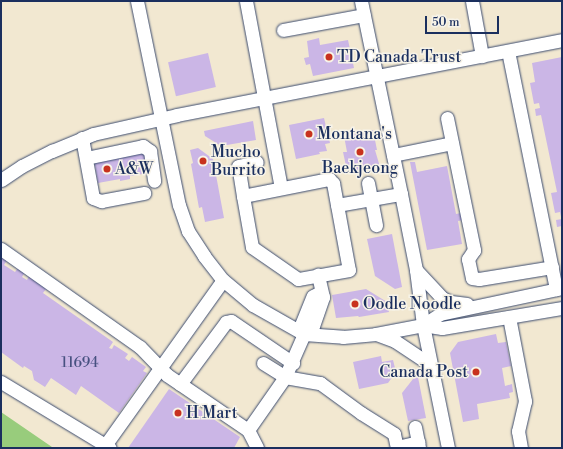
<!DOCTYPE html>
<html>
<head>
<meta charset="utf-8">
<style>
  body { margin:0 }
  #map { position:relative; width:563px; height:449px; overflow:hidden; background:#f2e8d1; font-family:"Libre Bodoni",serif }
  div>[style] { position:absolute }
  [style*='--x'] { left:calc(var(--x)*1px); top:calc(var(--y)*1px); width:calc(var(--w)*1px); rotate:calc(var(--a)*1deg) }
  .green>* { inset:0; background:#98cc7c }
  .building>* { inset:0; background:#cbb6e6; transform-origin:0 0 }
  .roads { filter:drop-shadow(0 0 1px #3b4b6f) drop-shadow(0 0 1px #3b4b6f) }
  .minor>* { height:13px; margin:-6.5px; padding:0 6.5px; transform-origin:6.5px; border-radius:6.5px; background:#fff }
  .dots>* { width:11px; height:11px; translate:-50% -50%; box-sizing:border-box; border:2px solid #f7f3e8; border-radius:50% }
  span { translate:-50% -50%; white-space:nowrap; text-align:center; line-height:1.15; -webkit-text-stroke:3px #f7f3e8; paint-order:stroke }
  .number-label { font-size:14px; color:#475180 }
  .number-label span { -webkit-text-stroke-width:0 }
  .poi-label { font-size:16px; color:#1b2f5e }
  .left { translate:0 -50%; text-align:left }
  .right { translate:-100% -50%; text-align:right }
  .frame { position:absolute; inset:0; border:2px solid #1b2f5e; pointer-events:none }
  .scale { position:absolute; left:425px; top:16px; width:74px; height:18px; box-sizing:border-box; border:2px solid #1b2f5e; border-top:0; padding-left:5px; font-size:12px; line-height:14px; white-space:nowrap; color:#1b2f5e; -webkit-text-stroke:3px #f7f3e8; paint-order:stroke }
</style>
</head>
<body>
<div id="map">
  <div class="green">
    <i style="clip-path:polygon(1px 412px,52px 447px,54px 448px,1px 448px)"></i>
  </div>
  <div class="building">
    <i style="clip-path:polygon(319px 38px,320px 45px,348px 40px,354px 68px,313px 76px,310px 64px,306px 65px,304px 58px,309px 57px,307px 41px)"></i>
    <i style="left:208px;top:53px;width:35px;height:41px;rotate:77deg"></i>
    <i style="clip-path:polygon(562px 57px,562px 217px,561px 217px,560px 212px,555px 213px,551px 193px,557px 192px,541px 115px,536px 116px,535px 109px,540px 108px,539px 103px,534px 104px,530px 83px,535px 82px,532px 63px)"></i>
    <i style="clip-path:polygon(324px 118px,330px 143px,325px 144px,327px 151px,319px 152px,320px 154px,296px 159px,289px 125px)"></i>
    <i style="clip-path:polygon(253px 121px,256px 140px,221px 146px,205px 136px,204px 131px)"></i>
    <i style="clip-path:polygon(373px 130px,377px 150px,375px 150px,380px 167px,351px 173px,350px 165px,346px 166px,343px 152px,347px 152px,344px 136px)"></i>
    <i style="clip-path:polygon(198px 148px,213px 159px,224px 218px,205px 222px,202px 207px,199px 208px,191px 164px,193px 163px,190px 150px)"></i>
    <i style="clip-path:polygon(145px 151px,149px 173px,130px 176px,130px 179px,120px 181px,120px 179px,98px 183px,94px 160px)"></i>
    <i style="clip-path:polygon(410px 162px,415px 162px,417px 172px,447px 166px,456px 214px,461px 213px,463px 220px,458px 221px,462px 244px,427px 250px)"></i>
    <i style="clip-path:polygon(562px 219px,562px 226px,557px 227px,556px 220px)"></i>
    <i style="clip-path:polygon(392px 234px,402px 287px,395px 289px,375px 276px,367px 239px)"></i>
    <i style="clip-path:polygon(1px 256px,7px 260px,4px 265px,15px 272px,18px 268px,25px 272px,22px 277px,27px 280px,29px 276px,46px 289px,43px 293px,113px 342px,109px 348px,112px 349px,114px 345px,128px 354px,125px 358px,129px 361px,132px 357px,146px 367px,143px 371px,147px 373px,119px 413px,81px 386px,76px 395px,51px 378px,45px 387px,34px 380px,32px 371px,24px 366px,23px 368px,1px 352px)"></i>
    <i style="clip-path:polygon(366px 289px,387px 302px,389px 312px,359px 317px,358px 316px,336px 318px,332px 295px)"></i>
    <i style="clip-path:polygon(496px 334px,498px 343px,506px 342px,511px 366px,502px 368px,505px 386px,512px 384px,513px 392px,509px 393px,510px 398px,477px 404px,479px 419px,463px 422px,450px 353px,458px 342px)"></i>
    <i style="clip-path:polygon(381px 356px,382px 362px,393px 360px,396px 372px,388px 383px,359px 389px,353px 362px)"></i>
    <i style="clip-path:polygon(418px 377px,426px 418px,408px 421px,402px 393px,413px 379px)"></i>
    <i style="clip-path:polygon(169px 389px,240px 437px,234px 448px,128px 448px)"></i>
  </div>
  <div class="roads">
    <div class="minor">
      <i style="--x:137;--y:1;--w:208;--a:78.4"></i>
      <i style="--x:179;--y:205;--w:28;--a:71"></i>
      <i style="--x:188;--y:231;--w:30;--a:57"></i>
      <i style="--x:204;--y:256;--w:31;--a:52"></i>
      <i style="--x:223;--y:280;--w:39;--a:40"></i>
      <i style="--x:253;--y:305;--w:59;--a:29.6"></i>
      <i style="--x:304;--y:334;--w:39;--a:4"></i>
      <i style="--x:343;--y:337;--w:33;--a:-5"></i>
      <i style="--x:376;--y:334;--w:48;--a:-10.8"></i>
      <i style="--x:423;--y:325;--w:19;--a:9"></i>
      <i style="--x:442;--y:328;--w:122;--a:-9.5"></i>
      <i style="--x:246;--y:1;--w:190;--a:79.4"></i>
      <i style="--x:361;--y:1;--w:197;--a:78.3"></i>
      <i style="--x:401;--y:194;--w:77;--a:78.8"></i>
      <i style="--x:416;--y:270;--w:55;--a:82.7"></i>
      <i style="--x:423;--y:325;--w:126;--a:78.5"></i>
      <i style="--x:472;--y:1;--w:56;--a:79.7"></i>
      <i style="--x:283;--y:30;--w:82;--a:-10.5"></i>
      <i style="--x:508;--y:51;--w:243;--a:78.6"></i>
      <i style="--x:447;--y:118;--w:135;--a:78.4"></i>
      <i style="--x:474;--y:250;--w:11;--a:124"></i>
      <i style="--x:468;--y:259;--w:19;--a:78"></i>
      <i style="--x:472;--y:278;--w:7;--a:8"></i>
      <i style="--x:479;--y:279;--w:74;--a:-9.3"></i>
      <i style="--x:82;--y:138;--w:61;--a:79.6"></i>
      <i style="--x:93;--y:198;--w:9;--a:21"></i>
      <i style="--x:101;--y:201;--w:44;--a:-10.5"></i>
      <i style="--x:393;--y:155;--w:60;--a:-11.5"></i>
      <i style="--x:86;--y:158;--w:58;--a:-11.9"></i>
      <i style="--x:143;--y:146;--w:9;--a:36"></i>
      <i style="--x:150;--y:151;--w:30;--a:82"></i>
      <i style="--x:329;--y:179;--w:6;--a:45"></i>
      <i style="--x:333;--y:183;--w:88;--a:79.6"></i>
      <i style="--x:349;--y:270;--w:52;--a:170"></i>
      <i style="--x:298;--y:279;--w:56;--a:-145.2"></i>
      <i style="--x:252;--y:247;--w:52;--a:-100"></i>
      <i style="--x:243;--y:196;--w:88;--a:-11.2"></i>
      <i style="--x:1;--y:180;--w:25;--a:-34"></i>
      <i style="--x:22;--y:166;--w:34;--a:-27"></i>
      <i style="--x:52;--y:151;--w:44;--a:-22.5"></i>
      <i style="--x:93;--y:134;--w:86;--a:-12.7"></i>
      <i style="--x:177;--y:115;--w:392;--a:-11"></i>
      <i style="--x:368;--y:183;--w:43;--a:79.2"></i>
      <i style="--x:243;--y:196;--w:30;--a:-99"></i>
      <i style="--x:238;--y:166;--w:19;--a:-12"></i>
      <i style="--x:337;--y:205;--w:65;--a:-9.8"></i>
      <i style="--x:1;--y:249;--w:170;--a:35.2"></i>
      <i style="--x:140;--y:347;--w:39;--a:46"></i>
      <i style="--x:167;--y:375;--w:98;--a:34.2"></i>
      <i style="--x:248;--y:430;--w:20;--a:63"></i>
      <i style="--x:416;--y:270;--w:38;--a:47"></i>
      <i style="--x:442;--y:298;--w:10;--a:24"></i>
      <i style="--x:451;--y:302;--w:16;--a:7"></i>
      <i style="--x:509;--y:317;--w:86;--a:79.2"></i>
      <i style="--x:525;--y:401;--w:31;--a:103"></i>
      <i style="--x:518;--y:431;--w:17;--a:80"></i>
      <i style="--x:423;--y:325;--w:20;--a:-33"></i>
      <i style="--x:440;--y:314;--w:125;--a:-12"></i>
      <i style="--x:304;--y:334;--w:9;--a:-108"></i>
      <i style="--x:301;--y:325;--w:31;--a:-68"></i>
      <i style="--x:313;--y:296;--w:9;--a:-27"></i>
      <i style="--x:376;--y:334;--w:20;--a:20"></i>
      <i style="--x:395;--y:341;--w:43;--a:33.7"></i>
      <i style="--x:263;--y:363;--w:26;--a:32"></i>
      <i style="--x:285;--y:377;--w:36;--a:10"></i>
      <i style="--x:320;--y:383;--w:51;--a:36.2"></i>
      <i style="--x:361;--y:413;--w:39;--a:32"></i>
      <i style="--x:394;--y:434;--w:14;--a:78"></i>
      <i style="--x:1;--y:382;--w:127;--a:31.2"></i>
      <i style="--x:180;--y:384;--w:77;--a:-53.4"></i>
      <i style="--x:226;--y:322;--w:5;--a:-11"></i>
      <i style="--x:231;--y:321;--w:75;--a:34.1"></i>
      <i style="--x:415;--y:427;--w:21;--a:79"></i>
      <i style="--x:248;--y:430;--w:65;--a:-55.1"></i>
      <i style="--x:285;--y:377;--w:47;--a:-66.2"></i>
      <i style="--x:304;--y:334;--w:9;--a:-32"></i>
      <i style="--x:312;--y:329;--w:34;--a:-71"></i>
      <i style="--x:323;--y:297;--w:23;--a:-103"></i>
      <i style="--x:106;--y:444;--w:201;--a:-54.5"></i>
      <i style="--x:397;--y:447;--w:22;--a:-13"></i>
    </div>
  </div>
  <div class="dots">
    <i style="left:329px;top:57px;background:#c8321e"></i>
    <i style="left:309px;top:134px;background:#c8321e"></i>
    <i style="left:360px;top:152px;background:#c8321e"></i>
    <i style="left:203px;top:161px;background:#c8321e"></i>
    <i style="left:107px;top:169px;background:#c8321e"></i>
    <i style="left:355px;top:304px;background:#c8321e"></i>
    <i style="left:476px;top:372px;background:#c8321e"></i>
    <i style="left:178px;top:413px;background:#c8321e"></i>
  </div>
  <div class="number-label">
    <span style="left:80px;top:363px">11694</span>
  </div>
  <div class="poi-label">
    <span class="left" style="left:337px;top:57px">TD Canada Trust</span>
    <span class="left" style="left:317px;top:134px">Montana's</span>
    <span class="left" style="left:211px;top:161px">Mucho<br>Burrito</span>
    <span style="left:360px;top:168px">Baekjeong</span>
    <span class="left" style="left:115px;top:169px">A&amp;W</span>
    <span class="left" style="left:363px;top:304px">Oodle Noodle</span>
    <span class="right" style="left:468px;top:372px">Canada Post</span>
    <span class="left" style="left:186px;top:413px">H Mart</span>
  </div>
  <div class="frame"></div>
  <div class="scale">50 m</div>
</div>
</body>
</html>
